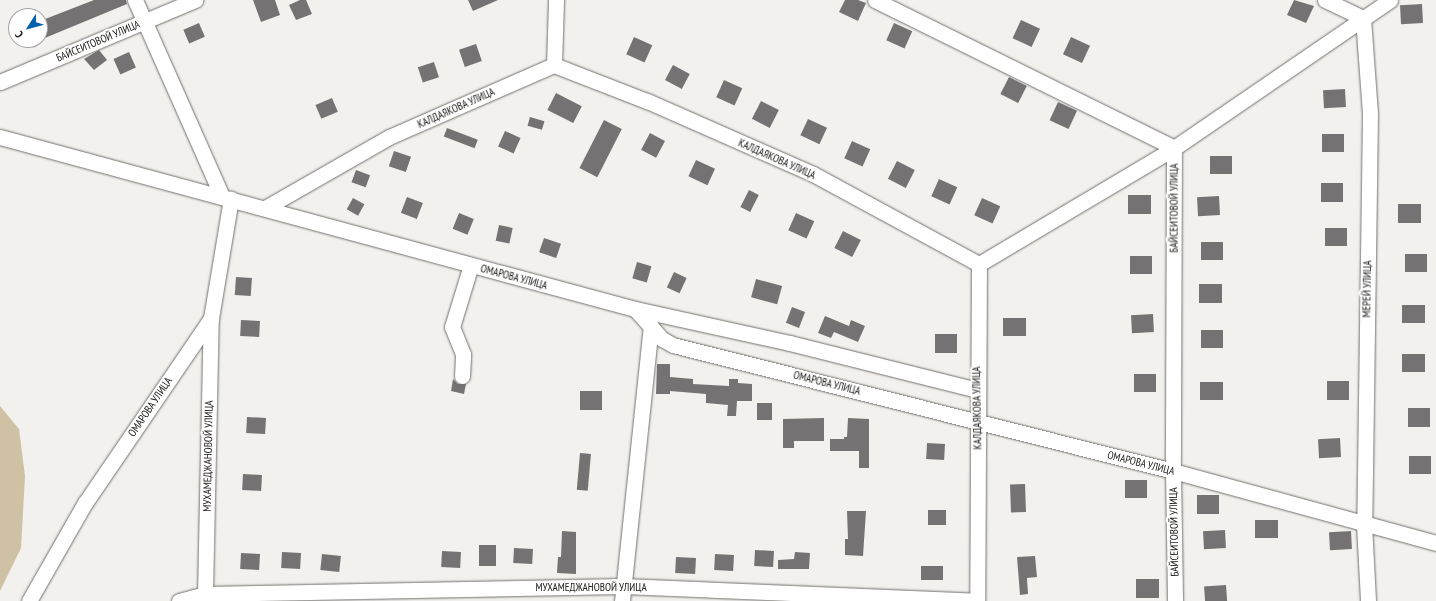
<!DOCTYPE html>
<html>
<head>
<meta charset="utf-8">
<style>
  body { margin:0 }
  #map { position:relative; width:1436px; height:601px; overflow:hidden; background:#f3f1ee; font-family:"PT Sans Narrow",sans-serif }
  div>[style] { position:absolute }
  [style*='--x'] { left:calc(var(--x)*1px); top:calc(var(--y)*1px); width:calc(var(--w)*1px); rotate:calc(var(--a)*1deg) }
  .green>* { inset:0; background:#cec1a4 }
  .building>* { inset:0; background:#767274; transform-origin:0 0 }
  .roads { filter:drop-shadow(0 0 1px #71706c) drop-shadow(0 0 1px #71706c) }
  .minor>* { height:15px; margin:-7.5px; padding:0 7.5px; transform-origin:7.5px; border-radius:7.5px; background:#fff }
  span { translate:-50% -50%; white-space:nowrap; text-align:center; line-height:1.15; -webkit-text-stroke:3.5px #fff; paint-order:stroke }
  .street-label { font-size:11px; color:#21211f }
  .north { position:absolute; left:8px; top:8px; width:40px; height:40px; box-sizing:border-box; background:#fff; border:1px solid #a6a6a5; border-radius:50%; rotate:234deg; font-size:11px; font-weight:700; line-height:16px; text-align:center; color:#21211f }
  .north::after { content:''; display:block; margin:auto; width:14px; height:18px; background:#0462af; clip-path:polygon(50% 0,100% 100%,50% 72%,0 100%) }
</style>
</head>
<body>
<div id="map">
  <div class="green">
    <i style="clip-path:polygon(0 406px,19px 429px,25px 476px,21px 548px,0 591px)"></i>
  </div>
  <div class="building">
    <i style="clip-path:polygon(94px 0,126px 0,127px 4px,40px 40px,40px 21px)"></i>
    <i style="clip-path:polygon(253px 0,275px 0,280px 15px,261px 22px)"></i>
    <i style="clip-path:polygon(300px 0,306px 0,312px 14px,296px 20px,289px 5px)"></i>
    <i style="clip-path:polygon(468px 0,498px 0,473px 11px)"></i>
    <i style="clip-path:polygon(845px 0,858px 0,866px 3px,858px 21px,839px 12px)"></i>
    <i style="clip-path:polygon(1294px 0,1314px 6px,1306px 23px,1287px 15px)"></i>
    <i style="left:1422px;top:4px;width:19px;height:22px;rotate:87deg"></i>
    <i style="left:1021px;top:20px;width:21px;height:20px;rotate:25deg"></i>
    <i style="left:199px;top:23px;width:15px;height:17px;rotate:67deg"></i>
    <i style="left:894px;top:23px;width:20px;height:19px;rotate:24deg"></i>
    <i style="left:634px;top:37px;width:20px;height:19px;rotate:24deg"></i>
    <i style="left:1071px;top:37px;width:21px;height:19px;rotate:25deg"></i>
    <i style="left:476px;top:44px;width:18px;height:18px;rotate:71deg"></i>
    <i style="clip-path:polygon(99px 50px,107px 60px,94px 70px,84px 59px)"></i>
    <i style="left:129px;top:52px;width:17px;height:17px;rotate:66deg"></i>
    <i style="left:434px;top:62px;width:16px;height:17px;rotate:72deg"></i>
    <i style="left:673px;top:65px;width:19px;height:17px;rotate:28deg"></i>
    <i style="left:1009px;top:77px;width:20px;height:19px;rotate:27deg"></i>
    <i style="left:724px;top:80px;width:20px;height:19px;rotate:24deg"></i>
    <i style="left:1345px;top:89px;width:18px;height:22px;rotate:87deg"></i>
    <i style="left:556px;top:93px;width:29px;height:19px;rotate:27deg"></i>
    <i style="left:332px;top:98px;width:15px;height:18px;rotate:67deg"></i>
    <i style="left:761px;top:101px;width:20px;height:20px;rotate:27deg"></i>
    <i style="left:1058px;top:102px;width:21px;height:20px;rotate:25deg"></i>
    <i style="left:530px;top:117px;width:15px;height:9px;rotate:16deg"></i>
    <i style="left:808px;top:119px;width:21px;height:18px;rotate:25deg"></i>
    <i style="left:604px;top:120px;width:20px;height:54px;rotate:27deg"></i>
    <i style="left:447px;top:128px;width:33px;height:9px;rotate:21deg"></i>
    <i style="left:505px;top:131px;width:17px;height:17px;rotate:24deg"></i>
    <i style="left:650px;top:133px;width:17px;height:19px;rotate:28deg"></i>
    <i style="left:1322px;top:134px;width:22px;height:18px"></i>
    <i style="left:852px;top:141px;width:20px;height:19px;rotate:24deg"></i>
    <i style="left:394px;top:151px;width:18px;height:16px;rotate:19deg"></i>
    <i style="left:1210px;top:156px;width:22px;height:18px"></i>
    <i style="left:696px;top:160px;width:21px;height:18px;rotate:25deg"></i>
    <i style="left:897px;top:161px;width:20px;height:20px;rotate:27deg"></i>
    <i style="left:356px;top:170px;width:15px;height:13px;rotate:20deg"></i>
    <i style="left:939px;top:179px;width:20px;height:19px;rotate:24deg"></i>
    <i style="left:1321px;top:183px;width:22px;height:19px"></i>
    <i style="left:749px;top:190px;width:11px;height:19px;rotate:27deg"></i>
    <i style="left:1128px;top:195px;width:23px;height:19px"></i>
    <i style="left:1219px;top:196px;width:19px;height:22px;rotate:87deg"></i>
    <i style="left:407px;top:197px;width:17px;height:17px;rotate:21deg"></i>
    <i style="left:353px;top:198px;width:13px;height:13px;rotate:29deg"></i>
    <i style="left:982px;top:198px;width:20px;height:19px;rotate:24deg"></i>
    <i style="left:1421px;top:204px;width:19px;height:23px;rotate:90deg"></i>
    <i style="left:459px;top:213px;width:16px;height:17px;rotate:22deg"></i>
    <i style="left:796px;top:213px;width:20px;height:19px;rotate:24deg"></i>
    <i style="left:499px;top:225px;width:14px;height:16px;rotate:12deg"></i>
    <i style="left:1325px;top:228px;width:22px;height:18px"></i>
    <i style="left:843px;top:231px;width:20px;height:19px;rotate:27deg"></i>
    <i style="left:544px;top:238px;width:18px;height:15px;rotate:19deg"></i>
    <i style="left:1201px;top:242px;width:22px;height:18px"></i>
    <i style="left:1405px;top:254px;width:22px;height:18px"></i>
    <i style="left:1152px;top:256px;width:18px;height:22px;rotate:90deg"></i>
    <i style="left:637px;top:262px;width:15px;height:17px;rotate:16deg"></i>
    <i style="left:674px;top:272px;width:14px;height:17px;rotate:25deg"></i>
    <i style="left:236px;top:277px;width:16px;height:18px;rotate:4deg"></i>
    <i style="left:756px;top:279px;width:27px;height:19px;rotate:15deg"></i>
    <i style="left:1222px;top:284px;width:19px;height:23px;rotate:90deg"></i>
    <i style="left:1425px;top:305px;width:18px;height:23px;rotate:90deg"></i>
    <i style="left:792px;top:307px;width:14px;height:17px;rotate:21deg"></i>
    <i style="left:1153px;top:314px;width:18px;height:22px;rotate:87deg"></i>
    <i style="clip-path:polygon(825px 316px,849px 326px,851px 320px,865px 326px,858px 342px,834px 332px,831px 338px,818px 333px)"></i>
    <i style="left:1003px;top:318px;width:23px;height:18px"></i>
    <i style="left:241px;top:320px;width:19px;height:16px;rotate:3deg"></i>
    <i style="left:1201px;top:330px;width:22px;height:18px"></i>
    <i style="left:935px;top:334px;width:22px;height:19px"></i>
    <i style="left:1425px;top:354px;width:18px;height:23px;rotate:90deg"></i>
    <i style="clip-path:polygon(657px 364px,670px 364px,670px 377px,693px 379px,693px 384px,729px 386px,729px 379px,738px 379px,738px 383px,752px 384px,752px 401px,737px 401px,736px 416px,727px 416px,728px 405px,706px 403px,706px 394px,670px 391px,670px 394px,656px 394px)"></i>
    <i style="left:1156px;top:374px;width:18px;height:22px;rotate:90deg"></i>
    <i style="clip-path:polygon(453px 379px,458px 384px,466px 384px,464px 394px,451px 391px)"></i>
    <i style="left:1349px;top:381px;width:19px;height:22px;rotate:90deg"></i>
    <i style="left:1200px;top:382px;width:23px;height:18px"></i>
    <i style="left:580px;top:391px;width:22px;height:19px"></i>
    <i style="left:757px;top:403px;width:15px;height:17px"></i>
    <i style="left:1408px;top:408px;width:22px;height:19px"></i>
    <i style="left:247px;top:417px;width:19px;height:16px;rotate:3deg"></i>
    <i style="clip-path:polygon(824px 418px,824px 441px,794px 441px,794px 448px,783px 448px,783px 419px)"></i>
    <i style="clip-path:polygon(848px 418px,869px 419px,869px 468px,859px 468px,859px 451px,830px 451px,830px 439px,844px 439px,844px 437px,847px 437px)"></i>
    <i style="left:1340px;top:438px;width:19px;height:22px;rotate:87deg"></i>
    <i style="left:927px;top:443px;width:18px;height:16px;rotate:3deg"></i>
    <i style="left:580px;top:453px;width:11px;height:37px;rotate:5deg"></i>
    <i style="left:1409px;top:456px;width:22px;height:18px"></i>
    <i style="left:243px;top:474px;width:19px;height:16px;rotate:3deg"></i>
    <i style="left:1147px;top:480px;width:18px;height:22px;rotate:90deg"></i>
    <i style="left:1025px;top:484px;width:28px;height:15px;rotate:88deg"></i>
    <i style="left:1197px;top:495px;width:22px;height:19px"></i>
    <i style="left:928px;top:510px;width:18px;height:15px"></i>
    <i style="clip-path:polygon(847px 511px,866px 511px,863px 556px,845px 555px,845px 539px,848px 539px)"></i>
    <i style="left:1278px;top:520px;width:18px;height:23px;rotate:90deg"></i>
    <i style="left:1225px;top:530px;width:18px;height:22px;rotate:87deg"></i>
    <i style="clip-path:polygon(562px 531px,576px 532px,576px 574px,557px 573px,558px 557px,561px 557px)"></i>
    <i style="left:1351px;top:531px;width:18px;height:22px;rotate:87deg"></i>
    <i style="left:479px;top:545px;width:17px;height:21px"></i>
    <i style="left:514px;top:548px;width:19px;height:15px;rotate:3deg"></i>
    <i style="left:755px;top:550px;width:19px;height:16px;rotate:3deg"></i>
    <i style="left:442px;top:551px;width:19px;height:16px;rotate:3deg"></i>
    <i style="left:282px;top:552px;width:19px;height:16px;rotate:3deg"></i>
    <i style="clip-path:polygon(795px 552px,810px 553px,809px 569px,778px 569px,778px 560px,794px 559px)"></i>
    <i style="left:241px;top:553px;width:19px;height:16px;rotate:3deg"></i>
    <i style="left:322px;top:554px;width:19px;height:16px;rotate:6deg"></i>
    <i style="left:715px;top:554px;width:19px;height:16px;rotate:3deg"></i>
    <i style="clip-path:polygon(1035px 556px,1037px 577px,1027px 578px,1028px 594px,1020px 595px,1017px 557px)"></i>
    <i style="left:676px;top:557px;width:20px;height:16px;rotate:3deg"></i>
    <i style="left:921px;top:566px;width:22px;height:14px"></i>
    <i style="left:1136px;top:579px;width:23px;height:19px"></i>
    <i style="left:1226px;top:585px;width:16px;height:22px;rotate:86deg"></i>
  </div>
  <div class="roads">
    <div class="minor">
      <i style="--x:135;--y:0;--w:214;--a:66.1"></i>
      <i style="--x:875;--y:0;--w:334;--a:26.3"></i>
      <i style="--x:1174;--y:148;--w:323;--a:90.2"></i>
      <i style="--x:1173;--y:471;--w:130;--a:89.1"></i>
      <i style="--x:1325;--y:0;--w:42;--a:25.3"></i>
      <i style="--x:1363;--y:18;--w:96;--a:85.8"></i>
      <i style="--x:1370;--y:114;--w:410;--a:90.8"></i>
      <i style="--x:1364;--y:524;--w:77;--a:87"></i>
      <i style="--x:554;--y:65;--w:65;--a:-88.2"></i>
      <i style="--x:0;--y:82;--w:212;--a:-22.8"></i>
      <i style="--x:0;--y:137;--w:658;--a:15.16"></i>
      <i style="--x:635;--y:309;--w:40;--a:48"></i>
      <i style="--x:662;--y:339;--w:13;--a:29"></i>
      <i style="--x:673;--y:345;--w:516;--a:14.14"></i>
      <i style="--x:1173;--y:471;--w:273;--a:15.3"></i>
      <i style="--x:265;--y:208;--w:143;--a:-29.8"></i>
      <i style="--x:389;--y:137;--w:180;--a:-23.6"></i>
      <i style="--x:554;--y:65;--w:100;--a:21.2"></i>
      <i style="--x:647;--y:101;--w:181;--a:23.7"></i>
      <i style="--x:813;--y:174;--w:189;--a:28.5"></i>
      <i style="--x:979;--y:264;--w:337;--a:90.3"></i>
      <i style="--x:979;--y:264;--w:227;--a:-30.7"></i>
      <i style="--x:1174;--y:148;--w:262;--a:-34.4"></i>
      <i style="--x:635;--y:309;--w:159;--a:12.4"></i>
      <i style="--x:790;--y:343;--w:193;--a:14.1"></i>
      <i style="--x:462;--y:376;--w:22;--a:-87"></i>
      <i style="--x:463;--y:354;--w:29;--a:-112"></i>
      <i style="--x:452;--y:327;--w:65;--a:-73"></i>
      <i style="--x:29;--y:601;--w:113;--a:-60.3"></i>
      <i style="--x:85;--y:503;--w:224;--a:-55.7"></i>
      <i style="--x:211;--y:318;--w:121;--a:-80.5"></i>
      <i style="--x:179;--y:601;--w:27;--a:-15"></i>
      <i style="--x:205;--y:594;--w:276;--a:-88.8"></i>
      <i style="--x:206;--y:601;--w:7;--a:-98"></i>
      <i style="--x:205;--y:594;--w:418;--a:-1.1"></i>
      <i style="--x:623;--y:586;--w:354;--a:2.4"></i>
      <i style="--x:622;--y:601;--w:277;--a:-84"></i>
    </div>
  </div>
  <div class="street-label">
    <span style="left:98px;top:41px;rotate:-23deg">БАЙСЕИТОВОЙ УЛИЦА</span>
    <span style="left:456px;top:108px;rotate:-24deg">КАЛДАЯКОВА УЛИЦА</span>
    <span style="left:777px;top:159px;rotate:24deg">КАЛДАЯКОВА УЛИЦА</span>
    <span style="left:1174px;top:208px;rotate:-90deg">БАЙСЕИТОВОЙ УЛИЦА</span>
    <span style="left:514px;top:277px;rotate:15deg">ОМАРОВА УЛИЦА</span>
    <span style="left:1367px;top:289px;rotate:-89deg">МЕРЕЙ УЛИЦА</span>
    <span style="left:827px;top:383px;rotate:14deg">ОМАРОВА УЛИЦА</span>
    <span style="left:150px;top:407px;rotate:-56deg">ОМАРОВА УЛИЦА</span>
    <span style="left:977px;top:408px;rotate:-91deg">КАЛДАЯКОВА УЛИЦА</span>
    <span style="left:208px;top:456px;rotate:-89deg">МУХАМЕДЖАНОВОЙ УЛИЦА</span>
    <span style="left:1141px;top:463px;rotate:14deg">ОМАРОВА УЛИЦА</span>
    <span style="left:1174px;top:532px;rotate:-91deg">БАЙСЕИТОВОЙ УЛИЦА</span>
    <span style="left:591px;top:587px">МУХАМЕДЖАНОВОЙ УЛИЦА</span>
  </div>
  <div class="north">С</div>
</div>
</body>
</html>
